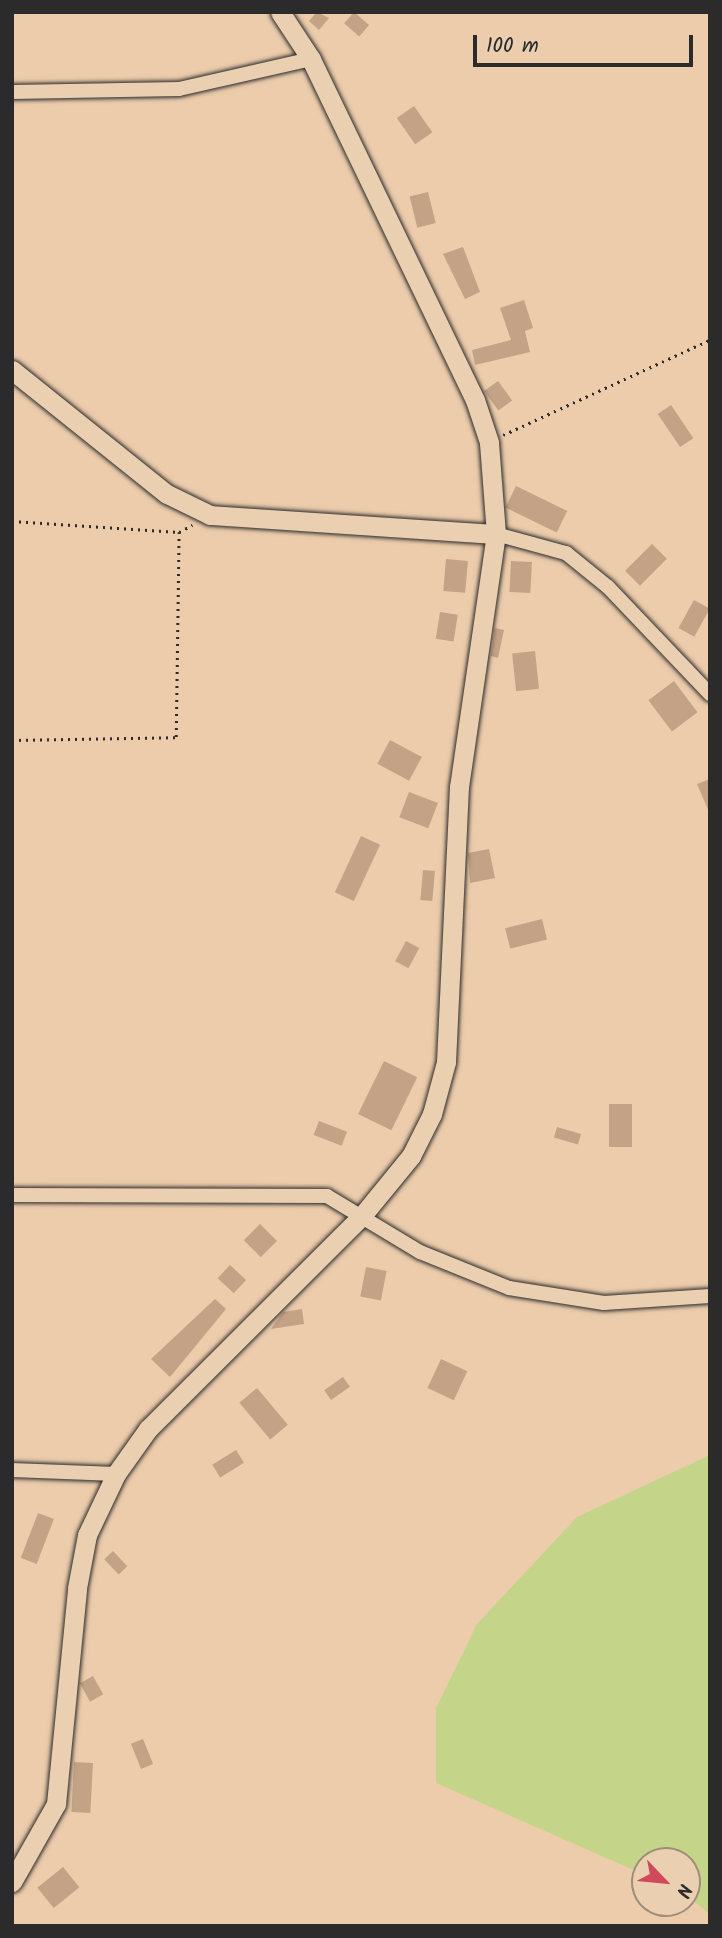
<!DOCTYPE html>
<html>
<head>
<meta charset="utf-8">
<style>
  body { margin:0 }
  #map { position:relative; width:722px; height:1938px; overflow:hidden; background:#ecccab; font-family:Kalam,sans-serif }
  div>[style] { position:absolute }
  [style*='--x'] { left:calc(var(--x)*1px); top:calc(var(--y)*1px); width:calc(var(--w)*1px); rotate:calc(var(--a)*1deg) }
  .green>* { inset:0; background:#c4d58a }
  .building>* { inset:0; background:#c4a285; transform-origin:0 0 }
  .path>* { height:2.5px; margin-top:-1.25px; transform-origin:0; background:repeating-linear-gradient(90deg,#2b2b2b 0 2px,transparent 0 7px) }
  .roads { filter:drop-shadow(0 0 2px #2b2b2b) drop-shadow(0 0 2px #2b2b2b) }
  .street>* { height:14px; margin:-7px; padding:0 7px; transform-origin:7px; border-radius:7px; background:#eacfb1 }
  .secondary>* { height:19px; margin:-9.5px; padding:0 9.5px; transform-origin:9.5px; border-radius:9.5px; background:#eacfb1 }
  span { translate:-50% -50%; white-space:nowrap; text-align:center; line-height:1.15; -webkit-text-stroke:7px #eacfb1; paint-order:stroke }
  .frame { position:absolute; inset:0; border:14px solid #2b2b2b; pointer-events:none }
  .north { position:absolute; left:631px; top:1847px; width:70px; height:70px; box-sizing:border-box; background:#eacfb1; border:2px solid #9e8d7b; border-radius:50%; rotate:116deg; font-size:19px; font-weight:700; line-height:28px; text-align:center; color:#2b2b2b }
  .north::after { content:''; display:block; margin:auto; width:24px; height:32px; background:#d1495b; clip-path:polygon(50% 0,100% 100%,50% 72%,0 100%) }
  .scale { position:absolute; left:473px; top:35px; width:220px; height:32px; box-sizing:border-box; border:4px solid #2b2b2b; border-top:0; padding-left:9px; font-size:21px; line-height:24px; white-space:nowrap; color:#2b2b2b; -webkit-text-stroke:5px #eacfb1; paint-order:stroke }
</style>
</head>
<body>
<div id="map">
  <div class="green">
    <i style="clip-path:polygon(710px 1455px,710px 1914px,687px 1896px,687px 1861px,645px 1861px,645px 1875px,436px 1783px,436px 1708px,477px 1624px,577px 1517px)"></i>
  </div>
  <div class="building">
    <i style="clip-path:polygon(317px 12px,329px 18px,319px 30px,309px 21px)"></i>
    <i style="left:354px;top:12px;width:20px;height:15px;rotate:41deg"></i>
    <i style="left:414px;top:106px;width:32px;height:21px;rotate:55deg"></i>
    <i style="left:428px;top:192px;width:32px;height:19px;rotate:76deg"></i>
    <i style="clip-path:polygon(463px 247px,480px 292px,465px 299px,443px 254px)"></i>
    <i style="clip-path:polygon(524px 300px,533px 328px,525px 331px,530px 352px,475px 365px,472px 350px,511px 340px,500px 308px)"></i>
    <i style="left:498px;top:381px;width:24px;height:17px;rotate:54deg"></i>
    <i style="left:671px;top:405px;width:40px;height:16px;rotate:56deg"></i>
    <i style="left:516px;top:486px;width:57px;height:24px;rotate:26deg"></i>
    <i style="left:652px;top:544px;width:21px;height:38px;rotate:45deg"></i>
    <i style="left:446px;top:559px;width:22px;height:32px;rotate:5deg"></i>
    <i style="left:511px;top:561px;width:21px;height:31px;rotate:3deg"></i>
    <i style="left:694px;top:600px;width:18px;height:32px;rotate:29deg"></i>
    <i style="left:440px;top:612px;width:18px;height:27px;rotate:9deg"></i>
    <i style="clip-path:polygon(495px 628px,504px 630px,498px 658px,491px 656px)"></i>
    <i style="left:535px;top:651px;width:38px;height:23px;rotate:84deg"></i>
    <i style="left:674px;top:681px;width:39px;height:32px;rotate:53deg"></i>
    <i style="left:390px;top:740px;width:36px;height:27px;rotate:28deg"></i>
    <i style="clip-path:polygon(710px 779px,710px 814px,697px 784px)"></i>
    <i style="left:409px;top:792px;width:31px;height:27px;rotate:21deg"></i>
    <i style="left:361px;top:836px;width:21px;height:62px;rotate:25deg"></i>
    <i style="clip-path:polygon(489px 849px,495px 878px,470px 883px,468px 853px)"></i>
    <i style="left:423px;top:870px;width:12px;height:30px;rotate:5deg"></i>
    <i style="left:542px;top:919px;width:21px;height:38px;rotate:76deg"></i>
    <i style="left:406px;top:941px;width:15px;height:23px;rotate:28deg"></i>
    <i style="left:384px;top:1061px;width:37px;height:59px;rotate:26deg"></i>
    <i style="left:609px;top:1104px;width:23px;height:43px"></i>
    <i style="left:319px;top:1121px;width:30px;height:15px;rotate:21deg"></i>
    <i style="left:557px;top:1127px;width:25px;height:11px;rotate:16deg"></i>
    <i style="left:260px;top:1224px;width:24px;height:23px;rotate:45deg"></i>
    <i style="left:230px;top:1265px;width:22px;height:18px;rotate:43deg"></i>
    <i style="left:366px;top:1267px;width:21px;height:30px;rotate:11deg"></i>
    <i style="clip-path:polygon(215px 1299px,226px 1309px,170px 1377px,151px 1359px)"></i>
    <i style="clip-path:polygon(302px 1309px,304px 1324px,271px 1329px,283px 1312px)"></i>
    <i style="left:441px;top:1359px;width:29px;height:32px;rotate:25deg"></i>
    <i style="left:343px;top:1377px;width:12px;height:23px;rotate:55deg"></i>
    <i style="left:257px;top:1388px;width:48px;height:23px;rotate:50deg"></i>
    <i style="left:236px;top:1450px;width:15px;height:28px;rotate:58deg"></i>
    <i style="left:38px;top:1513px;width:17px;height:48px;rotate:21deg"></i>
    <i style="left:113px;top:1551px;width:21px;height:12px;rotate:47deg"></i>
    <i style="left:93px;top:1676px;width:21px;height:15px;rotate:61deg"></i>
    <i style="left:143px;top:1739px;width:27px;height:13px;rotate:68deg"></i>
    <i style="left:74px;top:1762px;width:19px;height:50px;rotate:3deg"></i>
    <i style="left:63px;top:1867px;width:26px;height:33px;rotate:51deg"></i>
  </div>
  <div class="path">
    <i style="--x:503;--y:435;--w:228;--a:-24.7"></i>
    <i style="--x:12;--y:521;--w:167;--a:3.8"></i>
    <i style="--x:179;--y:532;--w:15;--a:-28"></i>
    <i style="--x:12;--y:740;--w:164;--a:-1"></i>
    <i style="--x:176;--y:737;--w:205;--a:-89.2"></i>
  </div>
  <div class="roads">
    <div class="street">
      <i style="--x:12;--y:92;--w:167;--a:-1"></i>
      <i style="--x:179;--y:89;--w:135;--a:-12.8"></i>
      <i style="--x:496;--y:534;--w:73;--a:15.2"></i>
      <i style="--x:566;--y:553;--w:54;--a:39"></i>
      <i style="--x:608;--y:587;--w:148;--a:46.4"></i>
      <i style="--x:12;--y:1195;--w:315;--a:0.2"></i>
      <i style="--x:327;--y:1196;--w:109;--a:31.1"></i>
      <i style="--x:420;--y:1252;--w:96;--a:22"></i>
      <i style="--x:509;--y:1288;--w:96;--a:9"></i>
      <i style="--x:604;--y:1303;--w:106;--a:-3.8"></i>
      <i style="--x:12;--y:1470;--w:104;--a:2.2"></i>
    </div>
    <div class="secondary">
      <i style="--x:12;--y:370;--w:198;--a:38.7"></i>
      <i style="--x:167;--y:494;--w:48;--a:26"></i>
      <i style="--x:210;--y:515;--w:287;--a:3.8"></i>
      <i style="--x:12;--y:1882;--w:90;--a:-60.6"></i>
      <i style="--x:56;--y:1804;--w:217;--a:-84.4"></i>
      <i style="--x:77;--y:1588;--w:54;--a:-79.3"></i>
      <i style="--x:87;--y:1535;--w:68;--a:-64.6"></i>
      <i style="--x:116;--y:1474;--w:55;--a:-54.6"></i>
      <i style="--x:148;--y:1429;--w:301;--a:-44.9"></i>
      <i style="--x:361;--y:1217;--w:79;--a:-50.7"></i>
      <i style="--x:411;--y:1156;--w:47;--a:-63.4"></i>
      <i style="--x:432;--y:1114;--w:54;--a:-74.9"></i>
      <i style="--x:446;--y:1062;--w:275;--a:-87.3"></i>
      <i style="--x:459;--y:787;--w:256;--a:-81.7"></i>
      <i style="--x:496;--y:534;--w:92;--a:-94.4"></i>
      <i style="--x:489;--y:442;--w:44;--a:-108.4"></i>
      <i style="--x:475;--y:400;--w:378;--a:-115.7"></i>
      <i style="--x:311;--y:59;--w:56;--a:-123.4"></i>
    </div>
  </div>
  <div class="frame"></div>
  <div class="north">N</div>
  <div class="scale">100 m</div>
</div>
</body>
</html>
